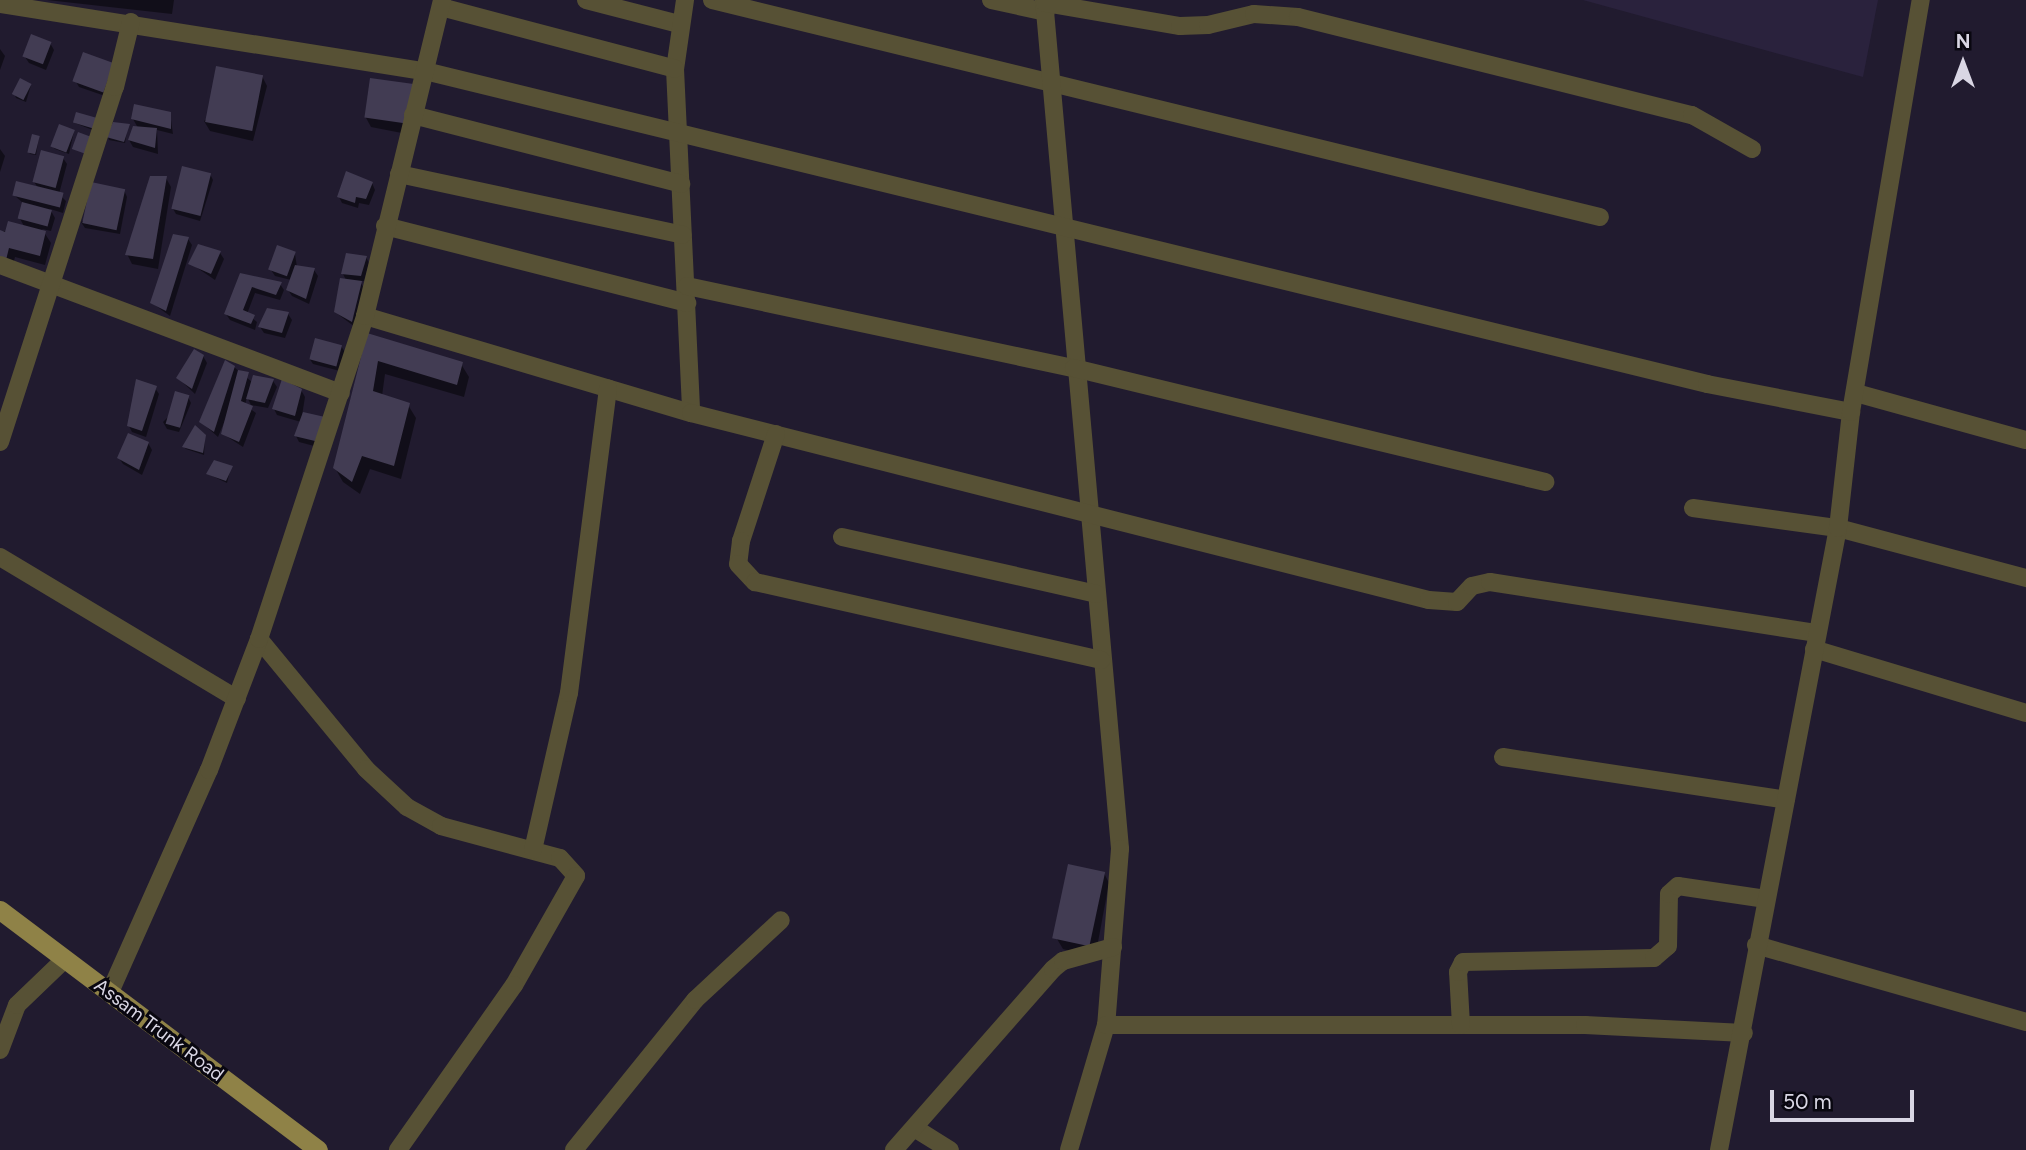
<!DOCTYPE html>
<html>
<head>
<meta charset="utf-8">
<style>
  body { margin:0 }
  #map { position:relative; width:2026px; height:1150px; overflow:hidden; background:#211b2f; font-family:Figtree,sans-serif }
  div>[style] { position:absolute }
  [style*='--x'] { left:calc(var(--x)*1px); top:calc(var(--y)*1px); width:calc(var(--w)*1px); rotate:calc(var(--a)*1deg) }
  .built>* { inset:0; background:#2a223d }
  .shadow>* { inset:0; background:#0007 }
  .building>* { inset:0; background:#423c53; transform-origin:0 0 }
  .minor>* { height:18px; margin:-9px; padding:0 9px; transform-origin:9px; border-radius:9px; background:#575135 }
  .primary>* { height:19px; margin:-9.5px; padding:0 9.5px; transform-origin:9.5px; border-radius:9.5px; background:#8f8247 }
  span { translate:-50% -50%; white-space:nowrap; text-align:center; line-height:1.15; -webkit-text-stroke:6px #090710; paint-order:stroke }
  .street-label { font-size:19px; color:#d9d6e4 }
  .north { position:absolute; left:1928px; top:28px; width:70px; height:70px; -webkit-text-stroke:5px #090710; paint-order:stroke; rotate:0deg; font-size:19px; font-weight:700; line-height:28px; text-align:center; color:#d9d6e4 }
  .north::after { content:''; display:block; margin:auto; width:24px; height:32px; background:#d9d6e4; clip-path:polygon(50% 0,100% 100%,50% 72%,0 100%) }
  .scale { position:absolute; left:1770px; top:1090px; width:144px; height:32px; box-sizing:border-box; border:4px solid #d9d6e4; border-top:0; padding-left:9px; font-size:21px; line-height:24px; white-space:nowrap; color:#d9d6e4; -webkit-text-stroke:5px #090710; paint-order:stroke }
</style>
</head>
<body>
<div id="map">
  <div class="built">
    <i style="clip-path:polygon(1583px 0,1878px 0,1863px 77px)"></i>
  </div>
  <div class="shadow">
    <i style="clip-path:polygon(47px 0,174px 0,172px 14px)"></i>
    <i style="clip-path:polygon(50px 43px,54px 50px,46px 70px,29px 63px,25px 57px)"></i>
    <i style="clip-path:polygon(0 49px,5px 56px,0 70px)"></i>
    <i style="clip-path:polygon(113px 65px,108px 97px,79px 87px,75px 80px)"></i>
    <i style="clip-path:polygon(262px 76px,267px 86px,253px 141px,210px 131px,204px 121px)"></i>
    <i style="clip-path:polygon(372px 80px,412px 135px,371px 127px,365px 116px)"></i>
    <i style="clip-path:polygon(31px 85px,26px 102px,16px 98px,15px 95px)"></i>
    <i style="clip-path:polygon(170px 113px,173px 134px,157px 130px,158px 154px,133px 147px,129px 140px,138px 128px,133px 119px)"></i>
    <i style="clip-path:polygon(97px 122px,95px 131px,75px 123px)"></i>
    <i style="clip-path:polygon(128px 125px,125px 143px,109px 140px,108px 137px)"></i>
    <i style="clip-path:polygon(74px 131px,69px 154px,55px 149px,53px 147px)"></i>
    <i style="clip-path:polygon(39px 137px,36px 155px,30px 154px,29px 151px)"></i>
    <i style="clip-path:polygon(0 149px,5px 156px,0 172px)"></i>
    <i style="clip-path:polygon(63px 158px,67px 164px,59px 194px,66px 201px,63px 213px,50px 209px,55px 218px,51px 231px,42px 229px,51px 243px,45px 265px,15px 257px,12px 269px,0 266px,0 232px,25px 228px,19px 217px,23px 203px,14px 195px,39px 189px,34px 182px)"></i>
    <i style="clip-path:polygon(210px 174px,213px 180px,200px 221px,176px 214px,172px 207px)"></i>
    <i style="clip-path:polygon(166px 178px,171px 187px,158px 269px,132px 264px,127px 254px)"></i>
    <i style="clip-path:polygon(372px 183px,375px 190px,369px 205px,359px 203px,358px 208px,342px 203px,339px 197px)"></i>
    <i style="clip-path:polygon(124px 190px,127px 197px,120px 234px,85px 228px,81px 222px)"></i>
    <i style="clip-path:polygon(188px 239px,192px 245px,170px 316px,152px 303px)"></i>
    <i style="clip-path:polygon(220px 253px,224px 259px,215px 280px,190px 263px)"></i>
    <i style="clip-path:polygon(295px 254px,297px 267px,314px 270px,318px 276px,309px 304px,292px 296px,288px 290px,291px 280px,275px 276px,271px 270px)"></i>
    <i style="clip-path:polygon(366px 257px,369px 263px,364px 281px,360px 281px,364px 289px,355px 327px,335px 312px,346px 280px,343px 274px)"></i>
    <i style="clip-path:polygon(241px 275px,280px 284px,284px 290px,280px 300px,255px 293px,247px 314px,257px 322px,255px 330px,230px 320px,226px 314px)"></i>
    <i style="clip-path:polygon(288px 314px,292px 320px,285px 338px,264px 333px,260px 327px)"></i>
    <i style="clip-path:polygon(368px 335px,461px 364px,469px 377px,464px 397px,385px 374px,382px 396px,408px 405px,416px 418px,401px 479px,370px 469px,360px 494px,343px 482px,335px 468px)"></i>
    <i style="clip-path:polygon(341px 346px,345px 352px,340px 371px,313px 364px,309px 358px)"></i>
    <i style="clip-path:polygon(203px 356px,207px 363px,195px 394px,178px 378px)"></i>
    <i style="clip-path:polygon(234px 367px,252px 382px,273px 381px,277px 387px,268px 408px,251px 405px,247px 397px,245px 405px,256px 413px,243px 447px,223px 434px,230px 408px,218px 437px,201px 422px)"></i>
    <i style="clip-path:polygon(155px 388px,159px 394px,146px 437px,132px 432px,129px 426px)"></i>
    <i style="clip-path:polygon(301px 390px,305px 397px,301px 422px,277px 415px,274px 409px)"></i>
    <i style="clip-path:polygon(188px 397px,191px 403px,179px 432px,167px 429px,163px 422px)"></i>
    <i style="clip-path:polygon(323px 419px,318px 447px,299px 442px,296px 436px)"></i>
    <i style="clip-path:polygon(205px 436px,204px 455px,186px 449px,184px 447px)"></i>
    <i style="clip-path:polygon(148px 443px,152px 450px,142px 475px,123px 464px,119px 458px)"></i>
    <i style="clip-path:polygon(231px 467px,227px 483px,208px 474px)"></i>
    <i style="clip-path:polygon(1104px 873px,1109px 883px,1095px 958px,1063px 949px,1057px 939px)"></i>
  </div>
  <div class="building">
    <i style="left:31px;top:34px;width:22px;height:24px;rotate:21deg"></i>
    <i style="left:83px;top:52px;width:33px;height:31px;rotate:20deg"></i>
    <i style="left:216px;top:66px;width:48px;height:57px;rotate:11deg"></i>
    <i style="left:20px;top:78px;width:13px;height:18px;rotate:27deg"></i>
    <i style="left:370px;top:78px;width:44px;height:40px;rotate:8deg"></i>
    <i style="clip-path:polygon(134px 104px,171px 112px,171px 129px,131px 119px)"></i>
    <i style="left:76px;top:112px;width:22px;height:11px;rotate:16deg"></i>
    <i style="clip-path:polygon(113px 122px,130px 124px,124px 142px,106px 137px)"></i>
    <i style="left:59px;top:124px;width:17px;height:24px;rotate:21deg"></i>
    <i style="clip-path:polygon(133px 126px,157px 128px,155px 148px,128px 140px)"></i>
    <i style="left:78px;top:132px;width:15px;height:18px;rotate:20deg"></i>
    <i style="left:32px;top:134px;width:8px;height:19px;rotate:14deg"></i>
    <i style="left:41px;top:150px;width:24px;height:33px;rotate:15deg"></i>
    <i style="left:182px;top:166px;width:30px;height:44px;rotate:14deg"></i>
    <i style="clip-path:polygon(346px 171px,373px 182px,366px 199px,356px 197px,355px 203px,337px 197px)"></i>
    <i style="clip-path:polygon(150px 176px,167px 176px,153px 259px,125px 255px)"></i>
    <i style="left:16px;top:181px;width:49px;height:15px;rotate:14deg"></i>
    <i style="left:91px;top:182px;width:35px;height:42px;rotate:12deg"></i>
    <i style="left:22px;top:202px;width:31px;height:17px;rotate:15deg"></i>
    <i style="clip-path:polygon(8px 221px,46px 231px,40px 256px,9px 248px,6px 260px,0 258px,0 230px,5px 232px)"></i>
    <i style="clip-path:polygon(173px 234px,189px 237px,166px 311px,150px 303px)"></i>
    <i style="clip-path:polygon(198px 244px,221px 251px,211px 274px,188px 264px)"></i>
    <i style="left:277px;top:245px;width:20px;height:26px;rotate:20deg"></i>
    <i style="clip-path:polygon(346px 253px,367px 256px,361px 276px,341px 274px)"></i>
    <i style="clip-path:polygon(295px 265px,315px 268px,306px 299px,286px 290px)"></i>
    <i style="clip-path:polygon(240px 273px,282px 282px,276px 295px,252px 287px,243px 310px,255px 315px,251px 324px,224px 314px)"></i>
    <i style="clip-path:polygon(340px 278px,362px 281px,352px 322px,334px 312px)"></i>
    <i style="clip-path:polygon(267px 308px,289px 312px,282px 333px,258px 327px)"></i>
    <i style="clip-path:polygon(367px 333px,463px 362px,457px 385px,378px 361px,373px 391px,410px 403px,394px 466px,362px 456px,352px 482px,333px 468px)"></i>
    <i style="left:315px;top:338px;width:28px;height:22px;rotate:15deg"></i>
    <i style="clip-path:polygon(194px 349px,204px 355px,192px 389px,176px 378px)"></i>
    <i style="clip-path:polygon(225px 360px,235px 366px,214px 432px,199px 422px)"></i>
    <i style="clip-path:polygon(238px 370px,249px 372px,241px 401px,253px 406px,239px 442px,221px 434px)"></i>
    <i style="clip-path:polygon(253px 375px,274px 379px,265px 403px,246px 399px)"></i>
    <i style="clip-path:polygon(136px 379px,157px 386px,142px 431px,127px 426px)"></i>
    <i style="clip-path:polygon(282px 379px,302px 389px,295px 416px,272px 409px)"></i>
    <i style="left:175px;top:391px;width:15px;height:34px;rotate:16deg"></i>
    <i style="clip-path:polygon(303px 412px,325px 417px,315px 441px,294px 436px)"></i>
    <i style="clip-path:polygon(195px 425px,206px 435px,203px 453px,182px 447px)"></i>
    <i style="clip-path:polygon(128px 433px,149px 442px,139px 470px,117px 458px)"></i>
    <i style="clip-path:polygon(214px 460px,233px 466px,226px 481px,206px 474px)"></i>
    <i style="left:1068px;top:864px;width:38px;height:76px;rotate:12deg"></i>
  </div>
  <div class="minor">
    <i style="--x:586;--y:0;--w:96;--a:14.5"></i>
    <i style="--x:685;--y:0;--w:70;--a:98.2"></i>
    <i style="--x:675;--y:69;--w:344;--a:87.3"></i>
    <i style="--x:712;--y:0;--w:914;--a:13.73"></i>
    <i style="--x:991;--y:0;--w:56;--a:12.3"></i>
    <i style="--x:1044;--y:0;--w:852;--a:84.88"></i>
    <i style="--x:1120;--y:849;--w:177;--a:94.5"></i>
    <i style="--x:1106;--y:1025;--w:130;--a:106.5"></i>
    <i style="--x:1045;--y:3;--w:137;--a:9.7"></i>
    <i style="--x:1180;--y:26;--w:28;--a:-2"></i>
    <i style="--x:1208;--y:25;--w:47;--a:-13.4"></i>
    <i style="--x:1254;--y:14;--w:44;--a:3.9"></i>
    <i style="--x:1298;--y:17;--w:406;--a:14"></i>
    <i style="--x:1692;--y:115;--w:69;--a:29.5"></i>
    <i style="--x:0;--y:4;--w:430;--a:9"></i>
    <i style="--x:425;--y:71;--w:1320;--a:13.72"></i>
    <i style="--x:1707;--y:384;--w:147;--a:11"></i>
    <i style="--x:441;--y:7;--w:242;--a:14.8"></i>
    <i style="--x:413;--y:115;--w:277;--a:14.4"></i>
    <i style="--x:399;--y:174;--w:290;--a:12.1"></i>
    <i style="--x:385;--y:226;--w:312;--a:14.3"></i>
    <i style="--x:0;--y:265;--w:364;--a:20.6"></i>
    <i style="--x:687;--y:286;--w:396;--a:12"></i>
    <i style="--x:1074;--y:368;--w:485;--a:13.6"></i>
    <i style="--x:365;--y:316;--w:340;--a:16.6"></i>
    <i style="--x:691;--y:413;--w:761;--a:14.22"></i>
    <i style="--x:1429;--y:600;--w:28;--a:4"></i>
    <i style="--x:1457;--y:602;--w:22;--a:-47"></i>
    <i style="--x:1472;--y:586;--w:18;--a:-13"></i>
    <i style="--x:1490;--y:582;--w:331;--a:8.9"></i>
    <i style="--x:1856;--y:393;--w:176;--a:15.5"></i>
    <i style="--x:776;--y:434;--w:113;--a:108.1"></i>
    <i style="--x:741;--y:541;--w:23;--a:97"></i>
    <i style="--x:738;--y:564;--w:25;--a:47"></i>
    <i style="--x:755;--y:582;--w:355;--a:12.7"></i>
    <i style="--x:0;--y:442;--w:373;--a:-72.1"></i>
    <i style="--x:115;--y:87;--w:67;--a:-76.2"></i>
    <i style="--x:1693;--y:508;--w:146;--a:7.9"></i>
    <i style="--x:1838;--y:528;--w:195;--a:14.9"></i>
    <i style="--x:842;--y:537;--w:261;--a:12.6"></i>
    <i style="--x:0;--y:557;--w:276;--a:30.9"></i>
    <i style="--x:259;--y:639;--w:168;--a:50.5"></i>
    <i style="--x:366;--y:769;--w:56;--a:42.8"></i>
    <i style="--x:407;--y:807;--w:39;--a:29"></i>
    <i style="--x:441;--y:826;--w:123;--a:15.1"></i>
    <i style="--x:560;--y:858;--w:24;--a:48"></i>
    <i style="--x:576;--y:876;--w:125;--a:119.6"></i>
    <i style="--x:514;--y:985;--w:202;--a:125.1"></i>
    <i style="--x:1814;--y:649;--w:221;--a:16.8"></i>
    <i style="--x:1503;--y:757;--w:286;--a:8.6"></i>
    <i style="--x:533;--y:850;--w:161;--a:-77.1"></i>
    <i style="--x:569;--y:693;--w:307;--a:-82.7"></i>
    <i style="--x:1756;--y:945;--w:281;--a:15.9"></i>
    <i style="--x:110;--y:992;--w:243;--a:-66"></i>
    <i style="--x:209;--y:770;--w:140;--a:-69.1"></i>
    <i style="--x:259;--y:639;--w:340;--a:-71.8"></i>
    <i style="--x:365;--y:316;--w:325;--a:-76.3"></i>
    <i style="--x:1106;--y:1025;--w:479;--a:0"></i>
    <i style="--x:1585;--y:1025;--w:159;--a:2.9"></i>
    <i style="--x:1461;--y:1025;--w:53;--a:-93.2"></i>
    <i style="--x:1458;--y:972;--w:11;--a:-63"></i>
    <i style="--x:1463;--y:962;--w:191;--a:-1.2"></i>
    <i style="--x:1654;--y:958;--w:18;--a:-41"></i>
    <i style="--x:1668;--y:946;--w:52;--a:-88.9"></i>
    <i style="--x:1669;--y:894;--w:12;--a:-42"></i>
    <i style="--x:1678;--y:886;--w:89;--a:8.4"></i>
    <i style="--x:0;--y:1050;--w:48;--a:-69.3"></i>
    <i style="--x:17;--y:1005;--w:66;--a:-43.8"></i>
    <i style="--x:916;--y:1129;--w:40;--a:32"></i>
    <i style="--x:574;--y:1150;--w:193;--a:-51.1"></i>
    <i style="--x:695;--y:1000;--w:117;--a:-42.9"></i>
    <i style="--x:894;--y:1150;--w:241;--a:-48.7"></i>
    <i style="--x:1053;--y:969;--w:13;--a:-39"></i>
    <i style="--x:1063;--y:961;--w:52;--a:-15.6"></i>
    <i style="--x:1719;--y:1150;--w:633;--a:-79.17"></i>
    <i style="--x:1838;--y:528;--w:117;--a:-83.6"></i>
    <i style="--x:1851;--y:412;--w:418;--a:-80.4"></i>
  </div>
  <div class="primary">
    <i style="--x:0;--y:910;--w:398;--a:37"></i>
  </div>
  <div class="street-label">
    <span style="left:159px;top:1030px;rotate:37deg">Assam Trunk Road</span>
  </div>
  <div class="north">N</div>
  <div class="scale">50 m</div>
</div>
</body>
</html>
